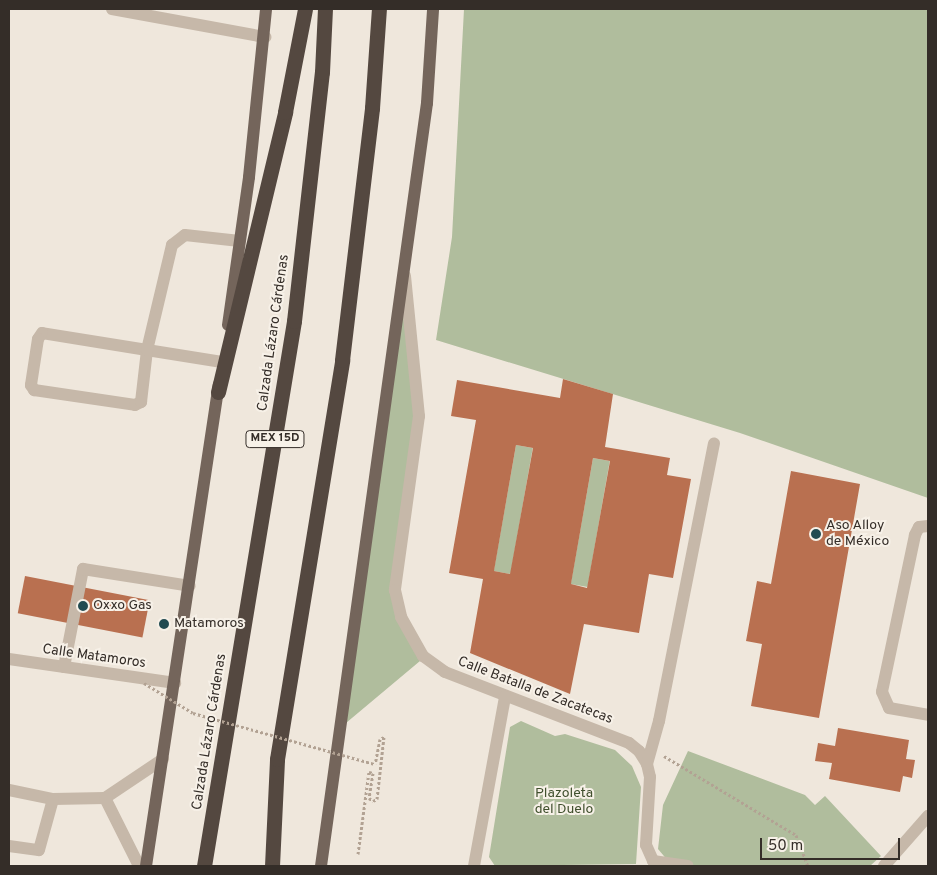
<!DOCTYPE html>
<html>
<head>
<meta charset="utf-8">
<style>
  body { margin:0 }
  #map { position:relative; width:937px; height:875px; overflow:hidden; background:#efe7dc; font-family:Overpass,sans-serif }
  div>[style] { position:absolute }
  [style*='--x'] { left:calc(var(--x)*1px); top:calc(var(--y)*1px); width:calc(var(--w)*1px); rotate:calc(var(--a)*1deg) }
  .green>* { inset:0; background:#b0bd9d; transform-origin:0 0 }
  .building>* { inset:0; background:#b97050; transform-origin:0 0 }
  .path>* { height:3px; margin-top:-1.5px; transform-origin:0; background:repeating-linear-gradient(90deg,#b2a293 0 2.5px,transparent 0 5px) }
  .minor>* { height:12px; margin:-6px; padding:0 6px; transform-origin:6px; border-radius:6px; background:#c6b8a9 }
  .major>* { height:12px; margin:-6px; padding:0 6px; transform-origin:6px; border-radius:6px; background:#74655b }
  .highway>* { height:15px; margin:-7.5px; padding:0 7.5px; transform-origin:7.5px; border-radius:7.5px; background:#544840 }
  .path-bridge>* { height:3px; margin-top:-1.5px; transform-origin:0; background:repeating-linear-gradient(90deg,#b2a293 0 2.5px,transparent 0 5px) }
  .dots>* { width:14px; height:14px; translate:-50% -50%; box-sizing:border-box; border:2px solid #f7f1e8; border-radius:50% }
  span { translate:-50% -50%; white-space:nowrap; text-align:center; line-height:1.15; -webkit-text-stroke:4px #f7f1e8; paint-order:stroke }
  .shield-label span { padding:1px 4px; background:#f7f1e8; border:1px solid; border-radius:4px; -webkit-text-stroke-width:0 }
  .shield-label { font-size:12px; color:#342d28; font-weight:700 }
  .street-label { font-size:14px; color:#342d28 }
  .poi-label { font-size:14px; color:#342d28 }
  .left { translate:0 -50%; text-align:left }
  .park-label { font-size:14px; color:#41502e }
  .frame { position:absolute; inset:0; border:10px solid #342d28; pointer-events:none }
  .scale { position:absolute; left:760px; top:838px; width:140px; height:22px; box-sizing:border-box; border:2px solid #342d28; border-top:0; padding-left:6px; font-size:15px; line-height:18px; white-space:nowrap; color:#342d28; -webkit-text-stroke:4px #f7f1e8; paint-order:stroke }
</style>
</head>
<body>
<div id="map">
  <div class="green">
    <i style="clip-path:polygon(464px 9px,928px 9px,928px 498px,740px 433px,436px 340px,452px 237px)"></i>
    <i style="clip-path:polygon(408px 298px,419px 416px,395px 590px,420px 661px,346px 723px,396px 336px)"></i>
    <i style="left:516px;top:445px;width:17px;height:128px;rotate:10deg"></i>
    <i style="left:593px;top:458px;width:17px;height:128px;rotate:10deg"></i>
    <i style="clip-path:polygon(521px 721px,555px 736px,565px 734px,615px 750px,632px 766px,641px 787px,636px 864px,495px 866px,489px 857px,510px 727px)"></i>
    <i style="clip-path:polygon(688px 751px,805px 795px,815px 805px,825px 796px,881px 856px,870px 866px,701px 866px,669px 862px,658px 849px,663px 805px)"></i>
  </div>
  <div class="building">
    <i style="clip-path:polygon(evenodd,563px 379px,613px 394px,605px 447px,670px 458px,667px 475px,691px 479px,673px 578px,649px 574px,639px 633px,584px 624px,570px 694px,470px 653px,483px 579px,449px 573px,476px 420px,451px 416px,457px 380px,560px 398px,563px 379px,516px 445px,533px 448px,510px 574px,494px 571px,516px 445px,563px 379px,593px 458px,610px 461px,587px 588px,571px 584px,593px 458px)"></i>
    <i style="clip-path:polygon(791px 471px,860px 484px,819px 718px,751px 706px,762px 644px,746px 641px,757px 581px,771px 584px)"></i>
    <i style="left:25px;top:576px;width:127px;height:38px;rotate:11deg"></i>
    <i style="clip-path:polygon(838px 728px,909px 740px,906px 759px,915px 760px,912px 778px,903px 776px,900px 792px,829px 779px,832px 763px,815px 761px,818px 743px,835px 746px)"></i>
  </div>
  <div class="path">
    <i style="--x:664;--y:756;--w:154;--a:30.9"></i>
    <i style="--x:796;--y:835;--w:33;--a:69"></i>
    <i style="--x:358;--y:854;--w:83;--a:-82.4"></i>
    <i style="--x:369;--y:772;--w:4;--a:14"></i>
    <i style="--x:373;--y:773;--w:25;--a:99"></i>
    <i style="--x:369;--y:798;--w:5;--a:37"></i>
    <i style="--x:373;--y:801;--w:4;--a:-27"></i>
    <i style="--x:377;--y:799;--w:62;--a:-83.6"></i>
    <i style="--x:384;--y:737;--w:4;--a:153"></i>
    <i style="--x:380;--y:739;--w:25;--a:101"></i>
  </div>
  <div class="minor">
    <i style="--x:112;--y:9;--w:156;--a:10.4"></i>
    <i style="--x:405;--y:276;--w:141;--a:84.3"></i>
    <i style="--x:419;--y:416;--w:176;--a:97.9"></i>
    <i style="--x:395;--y:590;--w:28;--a:77"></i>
    <i style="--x:401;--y:617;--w:45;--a:60.6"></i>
    <i style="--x:423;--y:656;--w:27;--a:36"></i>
    <i style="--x:445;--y:672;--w:197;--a:21.1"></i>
    <i style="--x:629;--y:743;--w:13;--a:39"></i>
    <i style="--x:639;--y:751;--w:15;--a:58"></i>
    <i style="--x:647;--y:764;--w:13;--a:77"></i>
    <i style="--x:650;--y:777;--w:68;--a:93.4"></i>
    <i style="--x:646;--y:845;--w:17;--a:66"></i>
    <i style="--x:222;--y:362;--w:76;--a:-170.9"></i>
    <i style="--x:147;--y:350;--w:106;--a:-170.8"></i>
    <i style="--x:42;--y:333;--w:7;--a:124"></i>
    <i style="--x:38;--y:339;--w:47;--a:98.7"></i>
    <i style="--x:31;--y:385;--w:6;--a:59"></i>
    <i style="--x:34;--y:390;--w:102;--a:8.4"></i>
    <i style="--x:135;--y:405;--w:7;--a:-27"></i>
    <i style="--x:141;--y:402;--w:52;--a:-83.4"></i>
    <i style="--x:147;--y:350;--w:108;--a:-76.6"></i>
    <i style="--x:172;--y:245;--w:16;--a:-38"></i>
    <i style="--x:185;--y:235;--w:55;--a:6.2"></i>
    <i style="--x:928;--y:526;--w:9;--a:174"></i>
    <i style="--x:919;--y:527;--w:9;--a:117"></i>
    <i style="--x:915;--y:535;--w:160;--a:101.9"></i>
    <i style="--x:882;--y:692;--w:17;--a:66"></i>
    <i style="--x:889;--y:708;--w:40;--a:10"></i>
    <i style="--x:9;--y:659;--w:168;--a:8.2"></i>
    <i style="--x:64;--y:667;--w:100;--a:-79"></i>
    <i style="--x:83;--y:569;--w:108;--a:9"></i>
    <i style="--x:647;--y:764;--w:45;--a:-74.4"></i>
    <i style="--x:659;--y:721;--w:283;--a:-78.8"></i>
    <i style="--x:9;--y:790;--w:45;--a:11.6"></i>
    <i style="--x:53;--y:799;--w:52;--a:-1.1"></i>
    <i style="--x:105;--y:798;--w:70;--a:-33.9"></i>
    <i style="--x:105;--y:798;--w:76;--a:63.4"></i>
    <i style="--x:9;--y:846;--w:30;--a:8"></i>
    <i style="--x:39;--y:850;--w:53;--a:-74.6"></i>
    <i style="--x:653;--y:861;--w:35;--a:8"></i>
    <i style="--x:474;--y:866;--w:172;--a:-79.6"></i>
    <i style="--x:884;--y:866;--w:67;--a:-48.7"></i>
  </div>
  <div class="major">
    <i style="--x:228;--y:325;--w:149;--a:-81.9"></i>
    <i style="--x:249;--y:177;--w:169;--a:-84.2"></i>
    <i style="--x:146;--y:866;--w:487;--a:-81.4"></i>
    <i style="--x:321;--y:866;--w:770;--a:-82.09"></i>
    <i style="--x:427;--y:103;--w:94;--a:-86.3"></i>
  </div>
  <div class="highway">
    <i style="--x:218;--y:392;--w:288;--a:-76.5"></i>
    <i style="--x:285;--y:112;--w:105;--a:-79"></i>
    <i style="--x:204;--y:866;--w:552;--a:-80.62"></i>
    <i style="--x:294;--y:321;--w:251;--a:-83.6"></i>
    <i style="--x:322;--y:72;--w:63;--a:-87.3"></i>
    <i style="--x:272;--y:866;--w:107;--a:-87.3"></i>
    <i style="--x:277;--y:759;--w:404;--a:-80.7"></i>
    <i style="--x:342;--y:360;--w:254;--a:-83.2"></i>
    <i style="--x:372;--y:108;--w:99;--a:-86"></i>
  </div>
  <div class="path-bridge">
    <i style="--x:144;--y:683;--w:57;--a:31.5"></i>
    <i style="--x:193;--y:713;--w:189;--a:15.7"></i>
  </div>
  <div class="dots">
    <i style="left:816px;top:534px;background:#224b51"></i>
    <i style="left:83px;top:606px;background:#224b51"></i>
    <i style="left:164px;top:624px;background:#224b51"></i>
  </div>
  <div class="shield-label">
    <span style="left:275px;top:439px">MEX 15D</span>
  </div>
  <div class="street-label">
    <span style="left:274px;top:333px;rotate:-82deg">Calzada Lázaro Cárdenas</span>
    <span style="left:94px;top:657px;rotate:8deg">Calle Matamoros</span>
    <span style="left:535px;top:691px;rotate:21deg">Calle Batalla de Zacatecas</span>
    <span style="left:210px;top:732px;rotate:-81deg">Calzada Lázaro Cárdenas</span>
  </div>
  <div class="poi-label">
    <span class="left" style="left:826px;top:534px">Aso Alloy<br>de México</span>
    <span class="left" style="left:93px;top:606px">Oxxo Gas</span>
    <span class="left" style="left:174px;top:624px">Matamoros</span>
  </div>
  <div class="park-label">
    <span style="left:564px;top:802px">Plazoleta<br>del Duelo</span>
  </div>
  <div class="frame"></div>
  <div class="scale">50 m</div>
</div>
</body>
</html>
